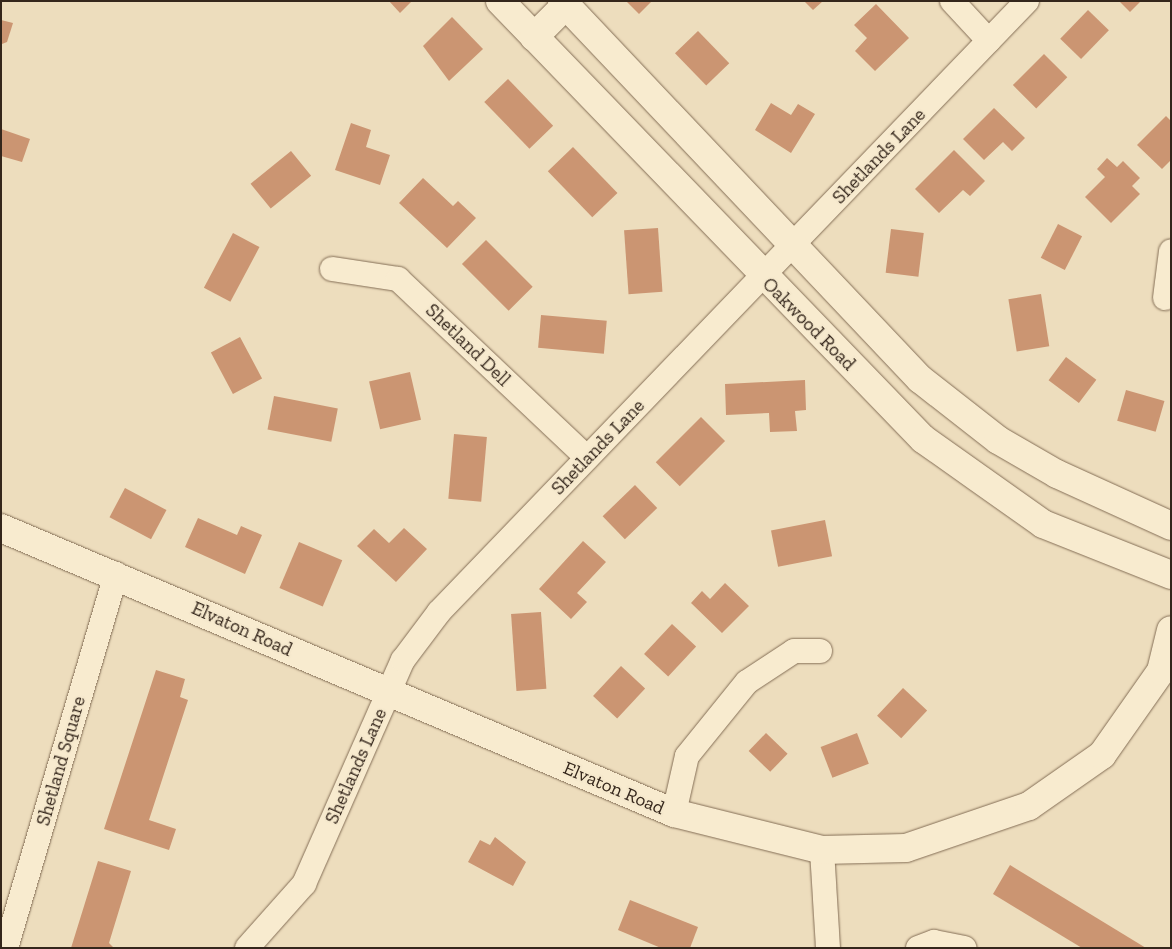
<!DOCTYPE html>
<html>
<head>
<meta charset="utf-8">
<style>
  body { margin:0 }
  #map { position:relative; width:1172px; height:949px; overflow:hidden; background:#edddbd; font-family:"Zilla Slab",serif }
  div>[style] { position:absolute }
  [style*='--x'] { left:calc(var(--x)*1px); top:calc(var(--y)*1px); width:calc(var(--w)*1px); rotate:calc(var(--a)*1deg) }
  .building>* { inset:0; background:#cb9572; transform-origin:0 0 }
  .roads { filter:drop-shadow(0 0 1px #846e56) drop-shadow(0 0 1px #846e56) }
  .minor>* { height:24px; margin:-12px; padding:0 12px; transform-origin:12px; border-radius:12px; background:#f8ebcf }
  .tertiary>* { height:28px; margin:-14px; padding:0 14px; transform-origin:14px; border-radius:14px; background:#f8ebcf }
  span { translate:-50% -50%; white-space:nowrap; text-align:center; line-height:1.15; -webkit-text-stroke:4px #f5e8cc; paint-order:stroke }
  .street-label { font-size:19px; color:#34261b }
  .frame { position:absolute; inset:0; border:2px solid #34261b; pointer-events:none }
</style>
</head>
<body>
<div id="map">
  <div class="building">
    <i style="clip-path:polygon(389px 1px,412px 1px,400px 13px)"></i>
    <i style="clip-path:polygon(626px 1px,652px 1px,639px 14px)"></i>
    <i style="clip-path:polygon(804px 1px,823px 1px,813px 10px)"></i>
    <i style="clip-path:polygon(1119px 1px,1141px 1px,1130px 12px)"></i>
    <i style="clip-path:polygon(876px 4px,909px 38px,875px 71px,855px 51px,867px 38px,854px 25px)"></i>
    <i style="left:1088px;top:10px;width:29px;height:40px;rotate:44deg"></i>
    <i style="clip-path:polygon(452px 17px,483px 49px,449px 81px,423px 46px)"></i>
    <i style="clip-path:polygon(1px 20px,13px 23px,7px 42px,2px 44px)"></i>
    <i style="left:698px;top:31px;width:45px;height:32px;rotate:46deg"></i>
    <i style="left:1044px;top:54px;width:33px;height:44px;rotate:45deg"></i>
    <i style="left:508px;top:79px;width:65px;height:33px;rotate:46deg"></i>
    <i style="clip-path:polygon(771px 103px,791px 115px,798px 104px,815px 114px,791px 153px,755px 130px)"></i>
    <i style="clip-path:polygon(994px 108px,1025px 138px,1012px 151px,1003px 142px,984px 160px,963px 139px)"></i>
    <i style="clip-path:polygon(1166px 116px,1171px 121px,1171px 160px,1162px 169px,1137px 145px)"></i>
    <i style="clip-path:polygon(351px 123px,371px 130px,366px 147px,390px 155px,380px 185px,335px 170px)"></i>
    <i style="clip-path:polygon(1px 129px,30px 139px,22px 162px,1px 156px)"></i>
    <i style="left:573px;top:147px;width:64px;height:35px;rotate:46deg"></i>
    <i style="clip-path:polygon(954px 150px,985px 181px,970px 196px,963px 190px,939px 213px,915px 189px)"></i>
    <i style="left:291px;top:151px;width:32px;height:52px;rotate:51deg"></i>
    <i style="clip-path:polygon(1107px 158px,1117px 167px,1123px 161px,1140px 178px,1132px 186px,1140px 194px,1111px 223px,1085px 197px,1105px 177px,1097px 169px)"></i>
    <i style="clip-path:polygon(423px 178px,453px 206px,458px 201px,476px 218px,447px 248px,399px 203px)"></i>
    <i style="left:1058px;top:224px;width:27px;height:38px;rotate:27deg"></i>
    <i style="left:658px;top:228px;width:64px;height:34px;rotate:86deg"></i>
    <i style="left:891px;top:229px;width:33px;height:44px;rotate:7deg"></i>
    <i style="left:233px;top:233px;width:30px;height:62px;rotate:28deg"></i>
    <i style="left:486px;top:240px;width:66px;height:34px;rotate:45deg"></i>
    <i style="left:1041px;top:294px;width:53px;height:33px;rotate:81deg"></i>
    <i style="left:541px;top:315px;width:66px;height:33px;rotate:5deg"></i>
    <i style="left:240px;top:337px;width:47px;height:33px;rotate:62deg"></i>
    <i style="left:1066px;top:357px;width:38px;height:29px;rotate:37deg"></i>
    <i style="left:410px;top:372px;width:49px;height:42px;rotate:77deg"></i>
    <i style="clip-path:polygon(805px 380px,806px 410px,795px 411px,797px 431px,770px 432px,769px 413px,726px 415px,725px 384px)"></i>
    <i style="left:1126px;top:390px;width:40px;height:32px;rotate:16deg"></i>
    <i style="left:274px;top:396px;width:65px;height:34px;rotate:11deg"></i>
    <i style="left:701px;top:417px;width:34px;height:64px;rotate:45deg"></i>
    <i style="left:454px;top:434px;width:33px;height:65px;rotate:5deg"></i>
    <i style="left:635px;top:485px;width:32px;height:45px;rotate:46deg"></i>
    <i style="left:125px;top:488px;width:47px;height:33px;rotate:28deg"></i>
    <i style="clip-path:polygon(198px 518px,237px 535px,241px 526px,262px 535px,245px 574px,185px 547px)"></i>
    <i style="left:825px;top:520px;width:37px;height:55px;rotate:79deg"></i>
    <i style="clip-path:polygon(404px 528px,427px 549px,396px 582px,357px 546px,374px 529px,389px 543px)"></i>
    <i style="clip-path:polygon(583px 541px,606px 562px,577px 593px,587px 602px,571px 619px,539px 589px)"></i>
    <i style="left:299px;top:542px;width:47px;height:50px;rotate:23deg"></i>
    <i style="clip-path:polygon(725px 583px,749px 606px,722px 633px,691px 603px,702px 591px,710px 599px)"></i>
    <i style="left:541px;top:612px;width:77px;height:30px;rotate:86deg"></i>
    <i style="left:672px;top:624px;width:33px;height:41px;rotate:43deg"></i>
    <i style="left:621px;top:666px;width:33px;height:41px;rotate:43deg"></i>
    <i style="clip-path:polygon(156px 670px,185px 679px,180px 697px,188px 700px,149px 820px,176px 829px,169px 850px,104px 829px)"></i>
    <i style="left:903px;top:688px;width:33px;height:38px;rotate:43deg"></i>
    <i style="left:766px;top:733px;width:30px;height:25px;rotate:44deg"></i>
    <i style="left:857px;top:733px;width:33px;height:39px;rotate:69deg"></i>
    <i style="clip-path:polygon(495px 837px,526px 862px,513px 886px,468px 862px,480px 840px,490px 845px)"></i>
    <i style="clip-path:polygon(98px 861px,131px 871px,109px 943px,114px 948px,71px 948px)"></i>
    <i style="clip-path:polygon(1010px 865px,1146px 948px,1082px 948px,993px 894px)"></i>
    <i style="clip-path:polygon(630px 900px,698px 927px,690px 948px,661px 948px,618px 930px)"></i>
  </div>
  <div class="roads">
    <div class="minor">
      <i style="--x:952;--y:1;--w:54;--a:47.2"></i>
      <i style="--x:332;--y:269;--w:67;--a:8.6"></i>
      <i style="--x:398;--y:279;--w:260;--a:43.4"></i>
      <i style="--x:1165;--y:298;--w:47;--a:-82.7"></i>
      <i style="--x:674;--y:813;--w:58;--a:-77.2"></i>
      <i style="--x:687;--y:756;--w:95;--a:-51"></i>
      <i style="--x:747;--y:682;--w:56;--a:-33.4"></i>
      <i style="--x:794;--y:651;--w:26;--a:0"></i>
      <i style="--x:822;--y:850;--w:98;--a:86.5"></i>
      <i style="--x:6;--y:948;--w:390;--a:-73.6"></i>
      <i style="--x:247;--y:948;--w:86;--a:-48.3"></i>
      <i style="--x:304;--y:884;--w:245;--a:-66.2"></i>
      <i style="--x:403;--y:660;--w:60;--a:-53.1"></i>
      <i style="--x:439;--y:612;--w:848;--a:-46.1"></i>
      <i style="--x:918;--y:948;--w:17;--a:-21"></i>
      <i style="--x:934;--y:942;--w:31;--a:11"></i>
    </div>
    <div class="tertiary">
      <i style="--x:500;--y:1;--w:609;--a:46"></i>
      <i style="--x:923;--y:439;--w:147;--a:35.3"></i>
      <i style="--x:1043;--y:524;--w:138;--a:21.7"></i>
      <i style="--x:562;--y:1;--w:521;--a:46.56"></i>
      <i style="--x:920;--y:379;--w:99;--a:38"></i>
      <i style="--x:998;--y:440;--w:68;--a:30"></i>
      <i style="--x:1057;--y:474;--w:125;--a:24.5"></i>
      <i style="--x:534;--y:37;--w:45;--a:-45"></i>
      <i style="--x:1;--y:528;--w:731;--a:22.95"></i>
      <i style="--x:674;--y:813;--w:153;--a:14"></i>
      <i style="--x:822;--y:850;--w:84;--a:-1.4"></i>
      <i style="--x:906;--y:848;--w:130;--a:-18.9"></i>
      <i style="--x:1029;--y:806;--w:89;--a:-34.9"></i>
      <i style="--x:1102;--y:755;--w:103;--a:-54.9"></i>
      <i style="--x:1161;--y:671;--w:42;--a:-76.3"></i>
    </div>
  </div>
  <div class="street-label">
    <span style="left:879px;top:156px;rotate:-46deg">Shetlands Lane</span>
    <span style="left:809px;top:324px;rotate:45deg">Oakwood Road</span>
    <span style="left:468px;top:345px;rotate:44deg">Shetland Dell</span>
    <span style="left:598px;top:447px;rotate:-46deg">Shetlands Lane</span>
    <span style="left:242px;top:629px;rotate:24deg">Elvaton Road</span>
    <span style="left:61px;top:761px;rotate:-74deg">Shetland Square</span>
    <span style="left:356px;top:766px;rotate:-66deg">Shetlands Lane</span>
    <span style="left:614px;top:788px;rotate:23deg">Elvaton Road</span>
  </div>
  <div class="frame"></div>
</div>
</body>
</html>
